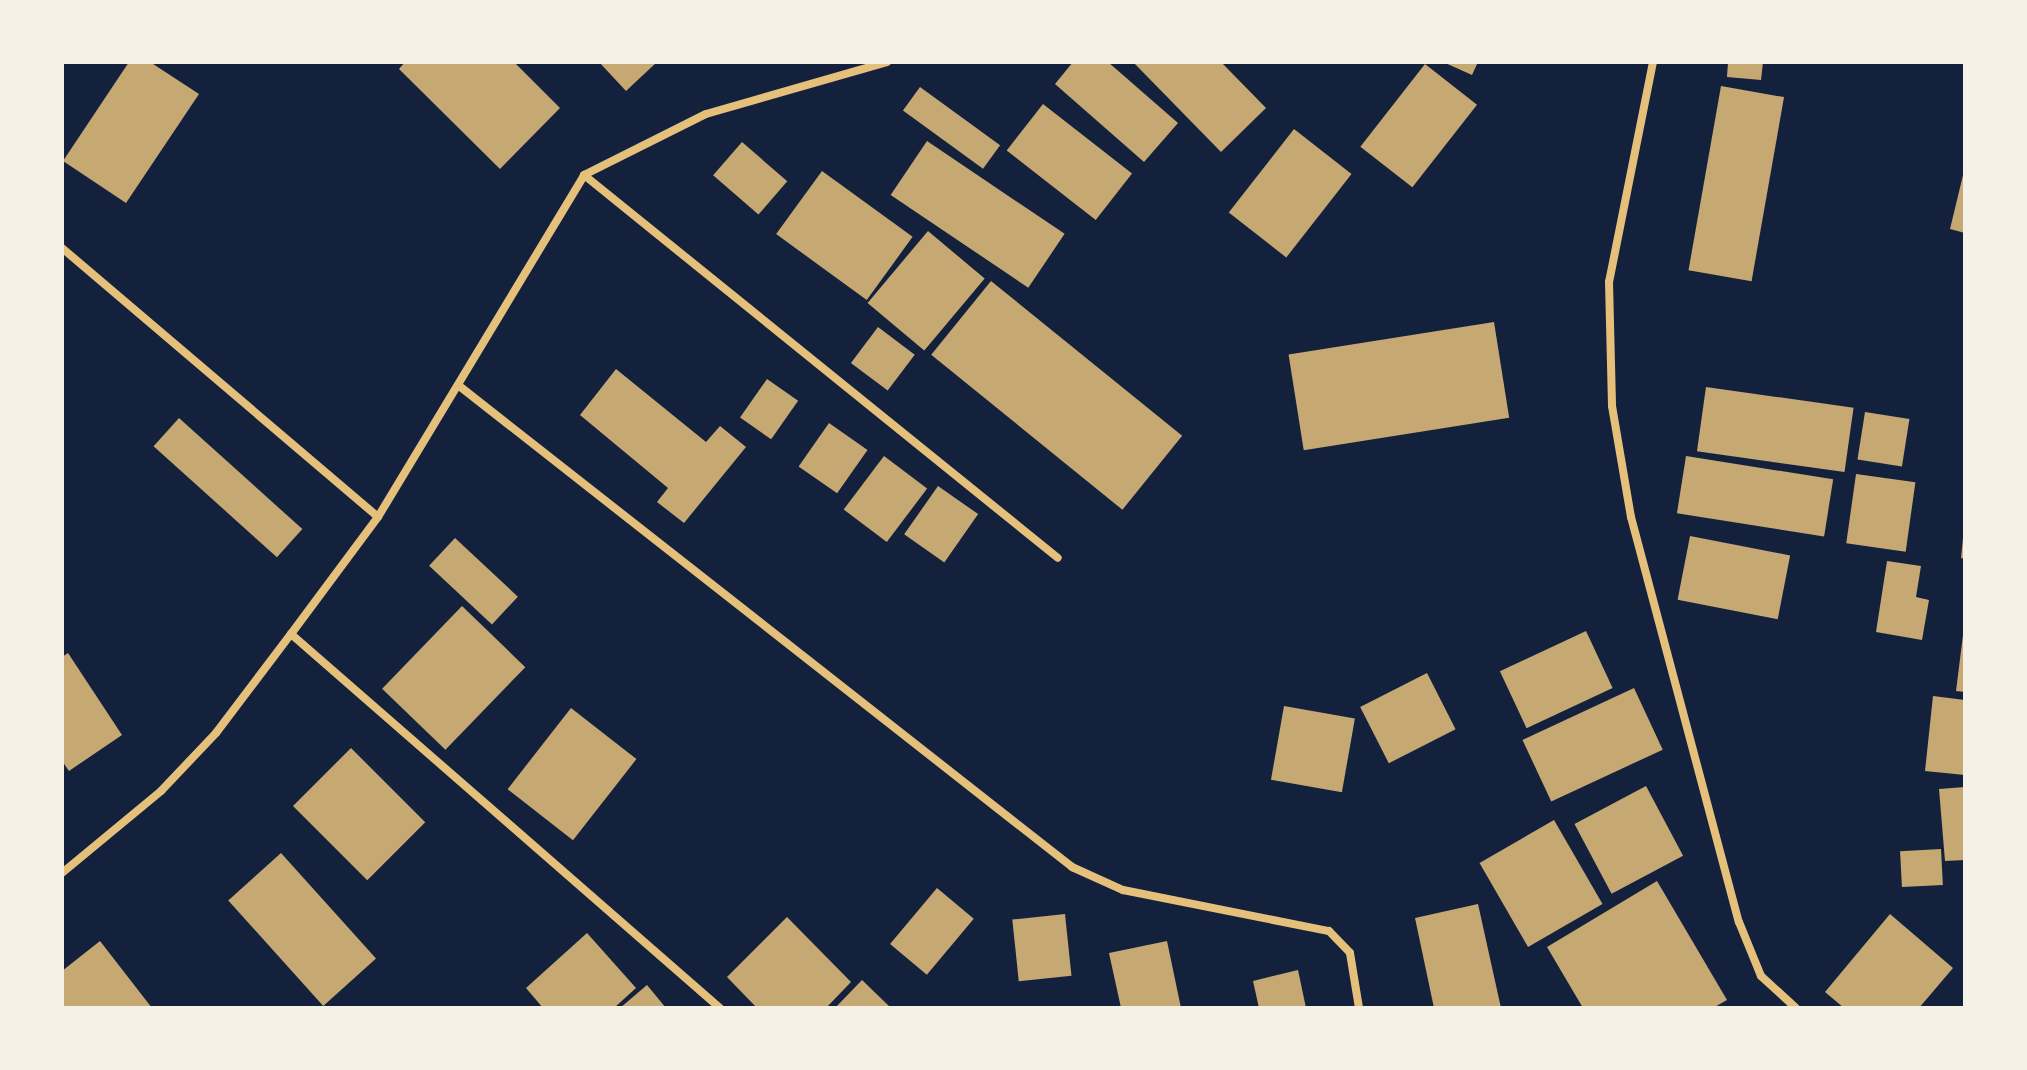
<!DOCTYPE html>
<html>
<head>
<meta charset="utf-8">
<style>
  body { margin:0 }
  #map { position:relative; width:2027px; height:1070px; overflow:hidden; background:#14213d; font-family:Karla,sans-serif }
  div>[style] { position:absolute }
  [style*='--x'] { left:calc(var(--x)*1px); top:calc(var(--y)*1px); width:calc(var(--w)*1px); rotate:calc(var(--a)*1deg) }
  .building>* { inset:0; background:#c6a872; transform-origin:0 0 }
  .minor>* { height:8px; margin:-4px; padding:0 4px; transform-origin:4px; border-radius:4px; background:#e5c07b }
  span { translate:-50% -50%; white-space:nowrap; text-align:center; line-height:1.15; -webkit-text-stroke:6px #f6f1e7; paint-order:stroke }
  .frame { position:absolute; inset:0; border:64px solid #f6f1e7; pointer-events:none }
</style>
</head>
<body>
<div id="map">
  <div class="building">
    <i style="clip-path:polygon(129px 62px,150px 62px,199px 94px,126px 203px,63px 161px)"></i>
    <i style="clip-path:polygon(405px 62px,514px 62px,560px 108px,500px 169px,399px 69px)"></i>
    <i style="clip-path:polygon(599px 62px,657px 62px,626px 91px)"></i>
    <i style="clip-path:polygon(1073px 62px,1108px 62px,1178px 123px,1144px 162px,1055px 84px)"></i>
    <i style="clip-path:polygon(1133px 62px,1221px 62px,1266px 108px,1221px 152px)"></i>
    <i style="clip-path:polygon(1443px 62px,1478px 62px,1472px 75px)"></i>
    <i style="clip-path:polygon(1728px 62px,1763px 62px,1761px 80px,1727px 77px)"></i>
    <i style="left:1425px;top:64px;width:66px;height:105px;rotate:38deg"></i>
    <i style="left:1721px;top:86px;width:64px;height:187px;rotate:10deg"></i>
    <i style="left:920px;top:87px;width:99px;height:29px;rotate:36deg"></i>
    <i style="left:1043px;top:104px;width:113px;height:59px;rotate:38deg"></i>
    <i style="left:1294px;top:129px;width:73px;height:106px;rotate:38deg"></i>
    <i style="left:927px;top:141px;width:166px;height:65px;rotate:34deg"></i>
    <i style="left:742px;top:142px;width:60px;height:44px;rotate:41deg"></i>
    <i style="left:822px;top:171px;width:112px;height:78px;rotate:36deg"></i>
    <i style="clip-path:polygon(1964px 171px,1965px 172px,1965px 233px,1950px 229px)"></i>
    <i style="left:928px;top:231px;width:74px;height:94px;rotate:40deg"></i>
    <i style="left:991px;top:281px;width:246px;height:95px;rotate:39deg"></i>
    <i style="left:1494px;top:322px;width:97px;height:208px;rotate:81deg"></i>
    <i style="left:878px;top:327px;width:46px;height:45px;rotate:37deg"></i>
    <i style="clip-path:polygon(616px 369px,706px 442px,720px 426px,746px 447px,684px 523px,657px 502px,668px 488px,580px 415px)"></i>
    <i style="left:767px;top:379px;width:38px;height:47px;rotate:35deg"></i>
    <i style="left:1706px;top:387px;width:149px;height:65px;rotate:8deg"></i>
    <i style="left:1865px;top:412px;width:45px;height:48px;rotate:9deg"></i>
    <i style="left:179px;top:418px;width:166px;height:38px;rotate:42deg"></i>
    <i style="left:829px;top:423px;width:47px;height:53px;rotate:35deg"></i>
    <i style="left:884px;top:456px;width:54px;height:67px;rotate:37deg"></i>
    <i style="left:1686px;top:456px;width:149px;height:58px;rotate:9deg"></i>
    <i style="left:1856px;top:474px;width:60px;height:70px;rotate:8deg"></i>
    <i style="left:938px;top:486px;width:49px;height:59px;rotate:35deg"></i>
    <i style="left:1690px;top:536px;width:102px;height:65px;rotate:11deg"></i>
    <i style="left:455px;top:538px;width:86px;height:38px;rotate:43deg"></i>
    <i style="clip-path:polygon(1963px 538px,1965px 538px,1965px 559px,1961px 558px)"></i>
    <i style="clip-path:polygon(1887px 561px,1921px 566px,1916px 597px,1929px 600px,1922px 640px,1876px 632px)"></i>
    <i style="left:462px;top:606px;width:88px;height:115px;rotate:44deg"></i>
    <i style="left:1586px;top:631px;width:63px;height:95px;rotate:65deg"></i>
    <i style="clip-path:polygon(1963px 635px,1965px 635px,1965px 692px,1956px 691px)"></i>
    <i style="clip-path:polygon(68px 653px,122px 735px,69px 771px,62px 761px,62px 657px)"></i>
    <i style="left:1427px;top:673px;width:63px;height:75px;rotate:63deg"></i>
    <i style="left:1634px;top:688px;width:68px;height:123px;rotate:65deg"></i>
    <i style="clip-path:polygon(1933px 696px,1965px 700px,1965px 775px,1925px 771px)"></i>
    <i style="left:1284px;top:706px;width:72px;height:75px;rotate:10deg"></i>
    <i style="left:571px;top:708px;width:83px;height:103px;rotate:38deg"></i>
    <i style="left:351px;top:748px;width:105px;height:82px;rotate:45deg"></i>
    <i style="left:1646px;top:786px;width:79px;height:81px;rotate:62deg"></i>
    <i style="clip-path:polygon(1965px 787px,1965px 860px,1945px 861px,1939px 789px)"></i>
    <i style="left:1554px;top:820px;width:97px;height:86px;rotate:60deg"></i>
    <i style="left:1941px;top:849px;width:36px;height:41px;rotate:87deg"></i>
    <i style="left:281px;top:853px;width:142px;height:71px;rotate:48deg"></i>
    <i style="clip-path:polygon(1657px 881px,1727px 1000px,1713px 1008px,1583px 1008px,1547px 947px)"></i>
    <i style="left:937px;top:888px;width:48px;height:73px;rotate:40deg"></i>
    <i style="clip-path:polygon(1478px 904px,1501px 1008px,1434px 1008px,1415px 918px)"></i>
    <i style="left:1065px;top:914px;width:62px;height:53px;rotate:84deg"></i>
    <i style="clip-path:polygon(1890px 914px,1953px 968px,1919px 1008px,1844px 1008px,1825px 992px)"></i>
    <i style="clip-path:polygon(787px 917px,851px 982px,826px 1008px,757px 1008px,727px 977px)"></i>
    <i style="clip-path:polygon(587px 933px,636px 988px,614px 1008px,543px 1008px,526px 988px)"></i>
    <i style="clip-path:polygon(100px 941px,152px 1008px,62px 1008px,62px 971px)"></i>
    <i style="clip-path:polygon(1167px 941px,1181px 1008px,1121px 1008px,1109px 953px)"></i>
    <i style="clip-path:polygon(1298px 970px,1306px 1008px,1259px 1008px,1253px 981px)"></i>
    <i style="clip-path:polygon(862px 980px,891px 1008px,835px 1008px)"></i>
    <i style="clip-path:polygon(647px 985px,666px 1008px,620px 1008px)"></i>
  </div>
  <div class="minor">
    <i style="--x:1653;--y:62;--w:224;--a:101.3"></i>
    <i style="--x:1609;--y:282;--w:124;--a:88.6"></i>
    <i style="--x:1612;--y:406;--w:113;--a:80.3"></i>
    <i style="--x:1631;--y:517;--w:419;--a:75.1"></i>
    <i style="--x:1739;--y:922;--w:58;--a:67.8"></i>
    <i style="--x:1761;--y:976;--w:47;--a:42.4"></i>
    <i style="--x:584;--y:175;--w:609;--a:38.94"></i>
    <i style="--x:62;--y:248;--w:415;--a:40.4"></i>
    <i style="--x:458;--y:385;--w:781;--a:38.13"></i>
    <i style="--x:1072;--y:867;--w:56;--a:24.3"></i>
    <i style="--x:1123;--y:890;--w:210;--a:11.3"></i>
    <i style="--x:1329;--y:931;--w:30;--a:46"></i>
    <i style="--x:1350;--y:953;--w:56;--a:80.7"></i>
    <i style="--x:291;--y:634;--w:569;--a:41.08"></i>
    <i style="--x:62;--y:873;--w:129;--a:-39.6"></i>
    <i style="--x:161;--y:791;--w:80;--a:-46.5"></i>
    <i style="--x:216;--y:733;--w:124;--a:-52.9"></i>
    <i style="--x:291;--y:634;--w:146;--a:-53.4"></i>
    <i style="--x:378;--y:517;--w:399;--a:-58.9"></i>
    <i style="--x:584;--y:175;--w:136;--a:-26.6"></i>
    <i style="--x:706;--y:114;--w:188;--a:-16"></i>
  </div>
  <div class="frame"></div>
</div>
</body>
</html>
